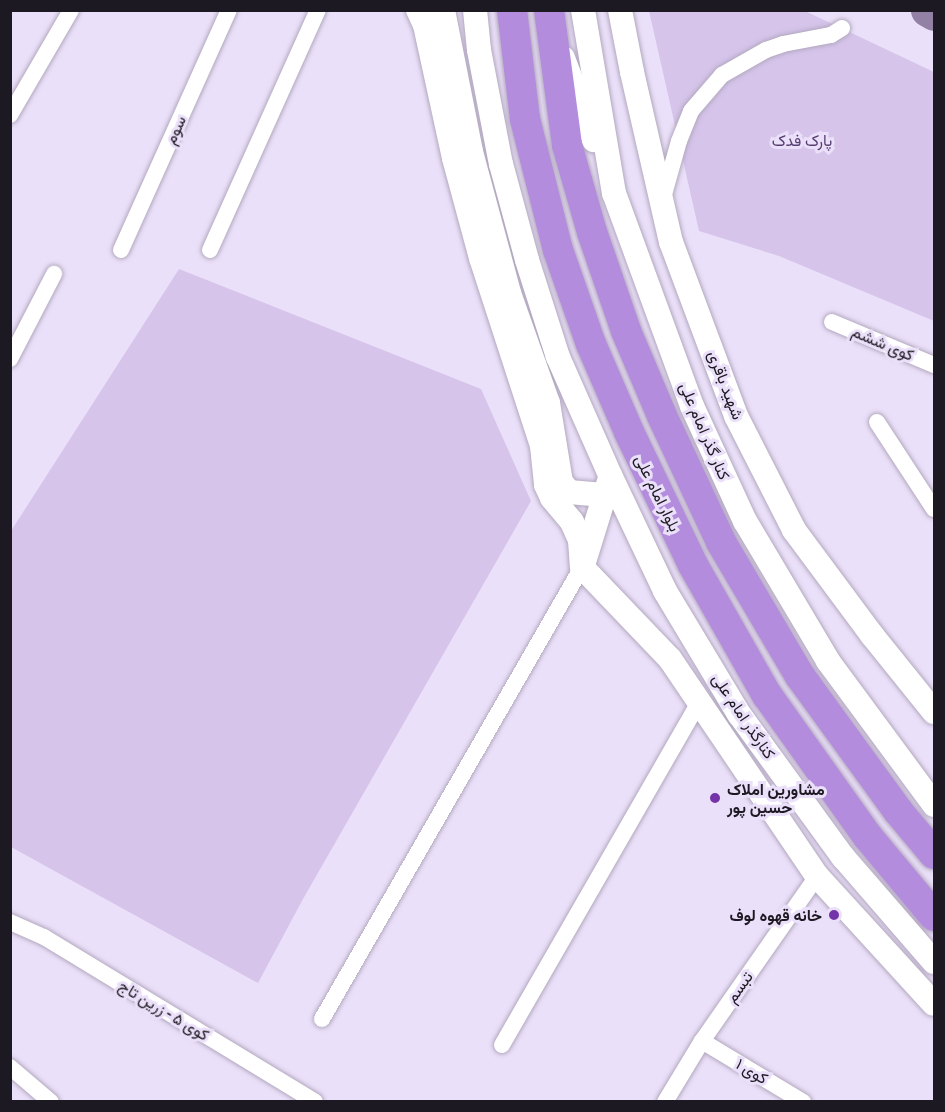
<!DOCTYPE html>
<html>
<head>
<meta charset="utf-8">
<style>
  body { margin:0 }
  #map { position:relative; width:945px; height:1112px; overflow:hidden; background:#ebe0f9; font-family:"Archivo Narrow",Vazirmatn,sans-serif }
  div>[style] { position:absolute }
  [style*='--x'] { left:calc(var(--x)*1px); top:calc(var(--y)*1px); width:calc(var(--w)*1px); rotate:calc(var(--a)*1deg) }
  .green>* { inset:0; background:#d6c4eb }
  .river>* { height:33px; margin:-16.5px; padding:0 16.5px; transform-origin:16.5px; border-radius:16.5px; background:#9280a5 }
  .roads { filter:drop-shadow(0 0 2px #b2a8bf) drop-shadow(0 0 2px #b2a8bf) }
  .street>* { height:16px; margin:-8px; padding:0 8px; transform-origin:8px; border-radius:8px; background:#fff }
  .secondary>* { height:24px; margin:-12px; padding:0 12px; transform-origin:12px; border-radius:12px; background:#fff }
  .highway>* { height:30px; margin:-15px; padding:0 15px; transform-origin:15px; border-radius:15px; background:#b48cdd }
  .dots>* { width:16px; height:16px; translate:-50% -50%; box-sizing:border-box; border:3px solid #ebe0f9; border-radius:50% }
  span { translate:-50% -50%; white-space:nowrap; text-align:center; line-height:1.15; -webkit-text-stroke:6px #ebe0f9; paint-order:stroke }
  .street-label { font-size:16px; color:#1d1922 }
  .park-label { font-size:16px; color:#573e71 }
  .poi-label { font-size:16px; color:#1d1922; font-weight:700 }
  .left { translate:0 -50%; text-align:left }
  .right { translate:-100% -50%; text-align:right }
  .frame { position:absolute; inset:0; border:12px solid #1d1922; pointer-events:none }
</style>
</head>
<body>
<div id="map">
  <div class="green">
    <i style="clip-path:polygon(649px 11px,805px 11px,934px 72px,934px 321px,779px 256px,699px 231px)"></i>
    <i style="clip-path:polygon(179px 269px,481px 389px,531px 501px,303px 899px,258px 983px,11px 847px,11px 531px)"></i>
  </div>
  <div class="river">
    <i style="--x:927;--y:10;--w:8;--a:30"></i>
  </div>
  <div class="roads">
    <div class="street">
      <i style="--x:10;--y:115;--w:121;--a:-59.8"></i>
      <i style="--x:663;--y:198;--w:59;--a:-74.3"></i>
      <i style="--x:679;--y:141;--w:32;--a:-68"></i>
      <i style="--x:691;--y:111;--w:48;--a:-49.3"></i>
      <i style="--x:722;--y:75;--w:51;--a:-29.6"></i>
      <i style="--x:766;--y:50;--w:18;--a:-19"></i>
      <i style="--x:783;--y:44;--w:49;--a:-10.6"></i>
      <i style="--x:831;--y:35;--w:13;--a:-32"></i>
      <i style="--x:121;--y:250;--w:263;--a:-65.8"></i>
      <i style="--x:210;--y:250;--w:263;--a:-65.8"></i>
      <i style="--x:832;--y:322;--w:111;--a:22.9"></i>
      <i style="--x:10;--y:359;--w:96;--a:-62.6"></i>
      <i style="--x:877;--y:422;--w:104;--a:56.8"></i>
      <i style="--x:10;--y:922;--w:37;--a:24"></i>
      <i style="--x:44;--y:937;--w:317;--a:31.3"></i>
      <i style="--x:322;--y:1019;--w:521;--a:-60.09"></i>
      <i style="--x:702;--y:1041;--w:118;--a:31.1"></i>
      <i style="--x:502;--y:1045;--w:397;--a:-60.1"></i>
      <i style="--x:10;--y:1067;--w:54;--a:40.5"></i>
      <i style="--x:665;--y:1102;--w:71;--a:-58.8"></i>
      <i style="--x:702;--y:1041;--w:201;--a:-55.1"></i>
    </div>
    <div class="secondary">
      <i style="--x:418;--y:10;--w:17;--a:65"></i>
      <i style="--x:425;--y:25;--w:136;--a:77.7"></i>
      <i style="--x:454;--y:158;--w:104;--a:74.9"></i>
      <i style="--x:481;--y:258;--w:198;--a:72"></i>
      <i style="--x:542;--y:446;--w:39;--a:84"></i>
      <i style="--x:546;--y:485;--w:14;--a:65"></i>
      <i style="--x:552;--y:498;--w:31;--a:50"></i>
      <i style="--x:572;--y:522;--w:20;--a:66"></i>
      <i style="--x:580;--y:540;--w:27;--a:86"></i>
      <i style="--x:582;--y:567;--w:127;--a:46.3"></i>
      <i style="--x:670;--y:659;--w:262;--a:55.9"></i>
      <i style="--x:817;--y:876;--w:173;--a:47.6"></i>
      <i style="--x:443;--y:10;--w:145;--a:78.8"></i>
      <i style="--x:471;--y:152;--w:146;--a:74.9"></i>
      <i style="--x:509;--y:293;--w:117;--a:70.5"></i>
      <i style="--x:548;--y:403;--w:80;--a:80.7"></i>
      <i style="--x:561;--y:482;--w:13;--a:51"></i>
      <i style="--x:569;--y:492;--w:35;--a:5"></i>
      <i style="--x:475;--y:10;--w:40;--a:84.3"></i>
      <i style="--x:479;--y:50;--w:116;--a:79.1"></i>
      <i style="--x:501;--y:164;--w:99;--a:74.8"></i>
      <i style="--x:527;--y:260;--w:102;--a:72.3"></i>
      <i style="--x:558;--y:357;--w:129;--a:66.2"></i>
      <i style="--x:610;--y:475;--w:128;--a:64.6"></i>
      <i style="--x:665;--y:591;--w:144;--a:59"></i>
      <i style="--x:739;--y:714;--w:177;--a:54"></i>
      <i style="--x:843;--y:857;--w:139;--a:49.1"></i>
      <i style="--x:583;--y:10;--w:186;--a:80.4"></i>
      <i style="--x:614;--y:193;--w:227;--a:69.9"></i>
      <i style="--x:692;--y:406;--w:127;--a:65.3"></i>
      <i style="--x:745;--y:521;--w:163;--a:59.3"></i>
      <i style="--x:828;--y:661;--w:179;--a:53.6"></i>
      <i style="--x:620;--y:10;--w:63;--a:79"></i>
      <i style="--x:632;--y:72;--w:174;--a:77.1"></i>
      <i style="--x:671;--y:242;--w:186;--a:69.5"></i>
      <i style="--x:736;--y:416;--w:128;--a:63"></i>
      <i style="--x:794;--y:530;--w:131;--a:53.4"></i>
      <i style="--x:872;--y:635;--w:99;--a:51.2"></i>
      <i style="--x:563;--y:58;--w:88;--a:69.3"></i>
      <i style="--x:584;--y:562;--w:85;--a:-72.8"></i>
    </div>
    <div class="highway">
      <i style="--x:512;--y:10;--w:110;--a:83.2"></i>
      <i style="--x:525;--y:119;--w:135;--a:75.9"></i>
      <i style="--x:558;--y:250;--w:100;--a:70.7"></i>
      <i style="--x:591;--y:344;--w:96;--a:66.6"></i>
      <i style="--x:629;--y:432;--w:148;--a:64.3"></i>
      <i style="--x:693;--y:565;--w:150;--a:60.4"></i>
      <i style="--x:767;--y:695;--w:174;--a:54.6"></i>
      <i style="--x:868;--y:837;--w:103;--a:50.1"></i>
      <i style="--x:549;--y:10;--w:136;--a:82.4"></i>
      <i style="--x:567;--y:145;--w:91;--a:74"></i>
      <i style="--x:592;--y:232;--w:105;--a:71"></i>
      <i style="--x:626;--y:331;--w:92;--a:67"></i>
      <i style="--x:662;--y:416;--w:139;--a:64.9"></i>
      <i style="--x:721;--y:542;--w:156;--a:59.5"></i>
      <i style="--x:800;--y:676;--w:167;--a:54"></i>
      <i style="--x:898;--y:811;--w:56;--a:50.1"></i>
    </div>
  </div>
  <div class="dots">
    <i style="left:715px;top:798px;background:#7433a8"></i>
    <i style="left:834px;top:915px;background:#7433a8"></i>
  </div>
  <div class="street-label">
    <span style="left:175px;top:130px;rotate:-66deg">سوم</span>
    <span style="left:883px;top:343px;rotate:23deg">کوی ششم</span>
    <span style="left:726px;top:385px;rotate:69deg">شهید باقری</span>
    <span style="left:705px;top:431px;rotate:67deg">کنار گذر امام علی</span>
    <span style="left:658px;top:493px;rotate:64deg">بلوار امام علی</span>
    <span style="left:744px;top:716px;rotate:56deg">کنارگذر امام علی</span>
    <span style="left:739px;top:987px;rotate:-55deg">تبسم</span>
    <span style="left:164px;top:1010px;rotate:31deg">کوی ۵ - زرین تاج</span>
    <span style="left:752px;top:1071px;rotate:31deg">کوی ۱</span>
  </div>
  <div class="park-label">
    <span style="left:802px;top:140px">پارک فدک</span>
  </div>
  <div class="poi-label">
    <span class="left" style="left:727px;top:798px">مشاورین املاک<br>حسین پور</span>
    <span class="right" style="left:822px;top:915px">خانه قهوه لوف</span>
  </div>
  <div class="frame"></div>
</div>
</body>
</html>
